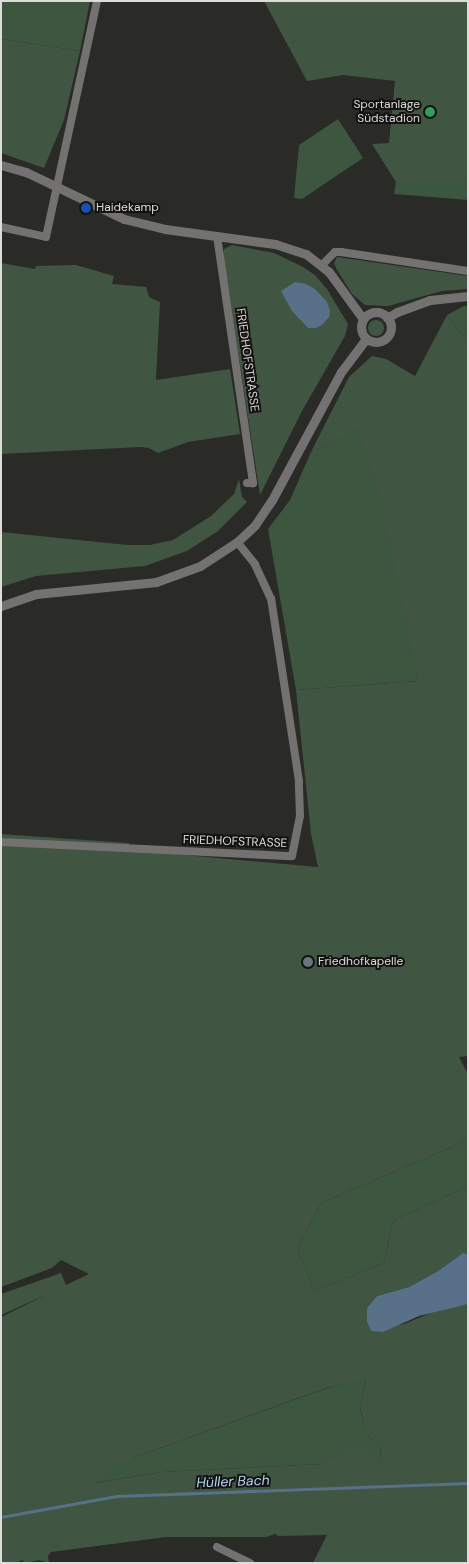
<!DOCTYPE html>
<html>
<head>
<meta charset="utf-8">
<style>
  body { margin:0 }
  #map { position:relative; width:469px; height:1564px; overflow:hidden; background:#2a2a27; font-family:"DM Sans",sans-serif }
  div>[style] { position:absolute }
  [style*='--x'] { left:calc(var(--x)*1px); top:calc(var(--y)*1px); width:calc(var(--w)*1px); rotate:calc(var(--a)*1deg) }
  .green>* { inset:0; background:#405542 }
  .round { border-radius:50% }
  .forest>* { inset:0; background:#3c5640 }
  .water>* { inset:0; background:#587088 }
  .stream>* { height:2.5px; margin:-1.25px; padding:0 1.25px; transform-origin:1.25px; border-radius:1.25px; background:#587088 }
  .minor>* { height:8px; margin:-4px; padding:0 4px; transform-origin:4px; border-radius:4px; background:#747271 }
  .tertiary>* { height:9px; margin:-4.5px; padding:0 4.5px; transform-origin:4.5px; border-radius:4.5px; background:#747271 }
  .tertiary>.ring { margin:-4.5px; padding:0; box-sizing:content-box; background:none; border:9px solid #747271; border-radius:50% }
  .dots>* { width:14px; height:14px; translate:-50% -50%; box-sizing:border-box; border:2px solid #131211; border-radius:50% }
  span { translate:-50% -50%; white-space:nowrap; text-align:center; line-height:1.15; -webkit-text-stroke:4px #131211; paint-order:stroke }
  .poi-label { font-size:12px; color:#dcdcda }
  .right { translate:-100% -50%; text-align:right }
  .left { translate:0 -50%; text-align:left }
  .street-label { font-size:12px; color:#dcdcda }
  .water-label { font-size:14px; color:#b1d4f7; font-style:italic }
  .frame { position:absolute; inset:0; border:2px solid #dcdcda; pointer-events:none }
</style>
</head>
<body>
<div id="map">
  <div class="green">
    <i style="clip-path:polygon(264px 1px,468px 1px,468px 182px,396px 182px,372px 144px,389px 143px,395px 81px,343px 75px,307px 81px)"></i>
    <i style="clip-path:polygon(1px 39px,80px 51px,64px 120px,44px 168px,1px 153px)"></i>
    <i style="clip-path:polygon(232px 245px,274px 253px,303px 267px,315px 275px,327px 289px,348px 324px,345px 336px,302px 411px,260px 495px,223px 254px,224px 249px)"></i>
    <i style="clip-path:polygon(337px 257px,468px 276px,468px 289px,442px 291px,388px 306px,365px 305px,352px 294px,336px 268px,334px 263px)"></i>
    <i style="clip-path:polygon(1px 263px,35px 269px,36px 266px,76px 265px,114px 276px,112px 284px,146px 287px,149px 297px,160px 302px,156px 380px,230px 369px,240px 434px,188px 442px,158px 453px,149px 448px,140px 447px,1px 454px)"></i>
    <i style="clip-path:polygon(evenodd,447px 315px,460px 333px,468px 337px,468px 1056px,459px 1057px,468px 1074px,468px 1140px,321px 1203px,297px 1248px,314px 1291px,384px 1263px,393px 1221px,468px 1186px,468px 1254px,463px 1253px,438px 1271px,409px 1287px,377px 1296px,367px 1308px,367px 1322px,371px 1331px,404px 1324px,441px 1309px,468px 1304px,468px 1563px,313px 1563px,327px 1535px,278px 1536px,275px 1534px,266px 1537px,166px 1537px,51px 1552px,48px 1556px,49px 1563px,39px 1560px,24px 1563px,23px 1560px,14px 1563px,1px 1563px,1px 1317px,48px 1294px,1px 1315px,1px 1294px,61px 1273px,66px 1285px,89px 1274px,61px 1260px,52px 1268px,1px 1287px,1px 834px,129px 843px,130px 850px,318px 867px,311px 834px,296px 690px,418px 681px,358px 429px,311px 452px,349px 377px,372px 356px,386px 359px,415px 376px,447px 315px,366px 1381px,360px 1406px,365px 1430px,371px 1439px,381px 1446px,380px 1463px,354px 1440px,323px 1464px,162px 1472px,94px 1483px,135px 1457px,329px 1387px,366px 1381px)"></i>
    <i class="round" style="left:368px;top:320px;width:16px;height:16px"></i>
    <i style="clip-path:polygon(239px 479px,242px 497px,247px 502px,218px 531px,187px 551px,145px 566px,36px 576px,1px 587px,1px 532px,127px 545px,150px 545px,173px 540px,211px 516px,234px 494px)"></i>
  </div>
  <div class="forest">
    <i style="clip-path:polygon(1px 1px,90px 1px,80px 51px,1px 39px)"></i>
    <i style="clip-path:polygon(338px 119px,363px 158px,302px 199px,294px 198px,299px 145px)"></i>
    <i style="clip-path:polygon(396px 182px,468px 182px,468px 200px,394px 194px)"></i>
    <i style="clip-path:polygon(464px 306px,468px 306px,468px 337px,460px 333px,447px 315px)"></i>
    <i style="clip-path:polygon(358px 428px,381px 500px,418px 681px,296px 690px,268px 529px,290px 500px,311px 452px)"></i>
    <i style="clip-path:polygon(468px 1140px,468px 1186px,393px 1221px,384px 1263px,314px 1291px,297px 1248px,321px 1203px)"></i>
    <i style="clip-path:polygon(366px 1380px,360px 1407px,365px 1430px,371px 1439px,381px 1446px,380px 1464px,354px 1441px,323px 1464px,162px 1472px,93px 1483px,104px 1472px,135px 1457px,330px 1387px)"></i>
  </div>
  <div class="water">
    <i style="clip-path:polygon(295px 282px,306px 284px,315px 289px,327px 302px,330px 311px,329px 317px,322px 325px,316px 328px,308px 328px,292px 311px,281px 291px)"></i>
    <i style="clip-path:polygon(463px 1253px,468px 1254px,468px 1304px,419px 1316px,383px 1332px,371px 1331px,367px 1322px,367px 1308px,377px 1296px,409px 1287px,438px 1271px)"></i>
  </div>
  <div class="stream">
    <i style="--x:1;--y:1517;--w:117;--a:-10.3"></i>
    <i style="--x:116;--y:1496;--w:352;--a:-2.1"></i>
  </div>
  <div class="minor">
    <i style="--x:1;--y:227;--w:46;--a:12.5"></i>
    <i style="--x:46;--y:237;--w:241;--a:-77.8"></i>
    <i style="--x:217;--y:236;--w:250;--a:81.7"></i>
    <i style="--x:253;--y:483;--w:6;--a:180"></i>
    <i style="--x:322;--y:265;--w:18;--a:-45"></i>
    <i style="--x:335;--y:252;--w:6;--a:0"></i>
    <i style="--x:341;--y:252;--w:128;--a:8.5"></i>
    <i style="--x:1;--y:842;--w:291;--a:2.8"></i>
    <i style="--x:292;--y:856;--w:41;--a:-78.7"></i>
    <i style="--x:300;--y:816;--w:35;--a:-92"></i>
    <i style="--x:299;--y:781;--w:184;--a:-98.7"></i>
    <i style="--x:271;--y:599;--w:38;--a:-115"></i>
    <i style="--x:255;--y:564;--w:28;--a:-129"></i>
    <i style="--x:217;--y:1547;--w:37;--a:26"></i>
  </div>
  <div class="tertiary">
    <i style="--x:1;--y:165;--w:26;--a:16"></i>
    <i style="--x:26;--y:172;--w:109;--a:25.6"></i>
    <i style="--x:124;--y:219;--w:42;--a:13.7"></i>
    <i style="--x:165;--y:229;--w:111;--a:7.8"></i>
    <i style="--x:275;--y:244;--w:33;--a:18"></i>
    <i style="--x:306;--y:254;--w:29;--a:38"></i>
    <i style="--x:329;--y:272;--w:58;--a:54.1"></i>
    <i class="ring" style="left:361px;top:312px;width:21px;height:21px"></i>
    <i style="--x:387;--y:318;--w:12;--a:-31"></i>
    <i style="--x:397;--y:312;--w:35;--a:-20"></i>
    <i style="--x:430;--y:300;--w:38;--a:-6"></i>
    <i style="--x:1;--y:606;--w:37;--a:-19"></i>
    <i style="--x:36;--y:594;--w:121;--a:-5.7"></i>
    <i style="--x:156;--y:582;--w:47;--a:-20"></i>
    <i style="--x:200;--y:566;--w:44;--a:-33"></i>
    <i style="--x:237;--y:542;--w:25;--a:-43"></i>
    <i style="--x:255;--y:525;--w:30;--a:-56"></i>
    <i style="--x:272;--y:500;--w:145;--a:-61.7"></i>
    <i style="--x:341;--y:372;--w:41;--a:-52.9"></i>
  </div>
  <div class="dots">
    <i style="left:430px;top:112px;background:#2e9e5b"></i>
    <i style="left:86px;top:208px;background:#1a4fb4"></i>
    <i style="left:308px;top:962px;background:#6b7280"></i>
  </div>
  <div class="poi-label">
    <span class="right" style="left:420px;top:112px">Sportanlage<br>Südstadion</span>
    <span class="left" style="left:96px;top:208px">Haidekamp</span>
    <span class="left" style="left:318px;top:962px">Friedhofkapelle</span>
  </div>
  <div class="street-label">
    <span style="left:247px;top:360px;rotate:82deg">FRIEDHOFSTRASSE</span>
    <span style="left:235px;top:842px;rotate:2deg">FRIEDHOFSTRASSE</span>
  </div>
  <div class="water-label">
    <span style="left:233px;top:1481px;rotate:-2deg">Hüller Bach</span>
  </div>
  <div class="frame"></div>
</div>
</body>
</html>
